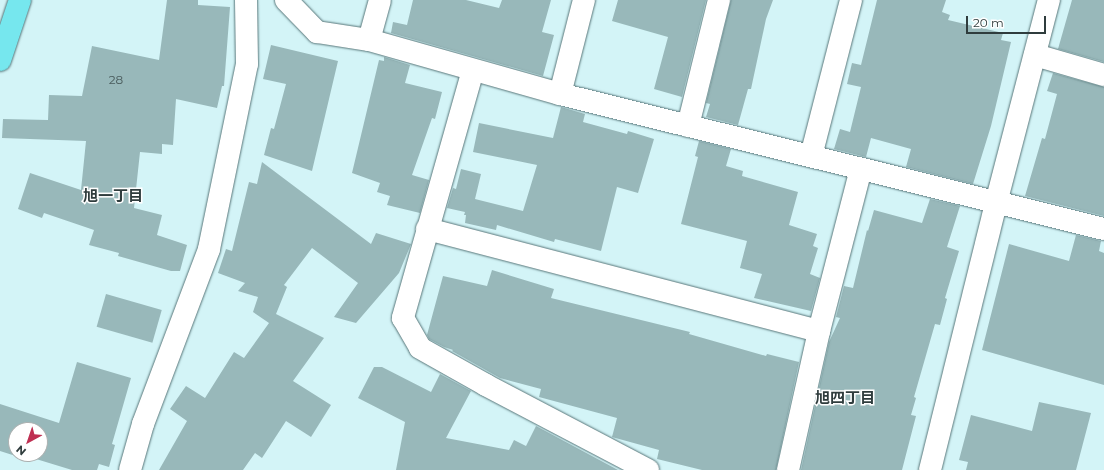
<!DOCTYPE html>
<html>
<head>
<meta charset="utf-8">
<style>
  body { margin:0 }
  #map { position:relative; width:1104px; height:470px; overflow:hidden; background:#d3f4f7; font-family:Montserrat,"Noto Sans JP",sans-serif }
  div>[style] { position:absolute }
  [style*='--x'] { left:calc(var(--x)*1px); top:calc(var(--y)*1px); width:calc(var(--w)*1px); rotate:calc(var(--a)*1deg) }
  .building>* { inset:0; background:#98b8ba; transform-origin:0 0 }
  .roads { filter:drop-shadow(0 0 1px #587679) drop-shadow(0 0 1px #587679) }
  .minor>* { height:22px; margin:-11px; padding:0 11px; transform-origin:11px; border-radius:11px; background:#fff }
  .major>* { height:22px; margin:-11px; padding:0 11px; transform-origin:11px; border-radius:11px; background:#76e7ee }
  span { translate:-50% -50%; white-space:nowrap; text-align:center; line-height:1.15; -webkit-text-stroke:3px #fff; paint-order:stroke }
  .number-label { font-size:12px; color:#495b5c }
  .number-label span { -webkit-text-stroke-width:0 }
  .neighbourhood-label { font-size:15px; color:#2f3c3d; font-weight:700 }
  .north { position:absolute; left:8px; top:422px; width:40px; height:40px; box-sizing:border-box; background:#fff; border:1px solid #acb1b1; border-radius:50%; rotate:220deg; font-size:11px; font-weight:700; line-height:16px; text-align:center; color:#2f3c3d }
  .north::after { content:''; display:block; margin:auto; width:14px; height:18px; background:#bf2f52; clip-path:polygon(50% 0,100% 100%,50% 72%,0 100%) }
  .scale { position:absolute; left:966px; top:16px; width:80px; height:18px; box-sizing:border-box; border:2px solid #2f3c3d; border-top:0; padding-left:5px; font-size:12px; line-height:14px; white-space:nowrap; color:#2f3c3d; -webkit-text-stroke:3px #fff; paint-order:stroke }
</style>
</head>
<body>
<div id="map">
  <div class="building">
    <i style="clip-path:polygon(167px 0,198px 0,198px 5px,230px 7px,224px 86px,222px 86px,217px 108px,176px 99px,173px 145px,162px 144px,162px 154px,140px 152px,134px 208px,162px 215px,157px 235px,187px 245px,180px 271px,171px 271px,118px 256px,119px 253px,89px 245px,94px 230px,44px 213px,42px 218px,18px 209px,30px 173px,81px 190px,86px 141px,2px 138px,3px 119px,48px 120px,49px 95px,82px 96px,92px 46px,159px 60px)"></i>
    <i style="clip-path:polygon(413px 0,466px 0,499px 8px,502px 0,551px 0,542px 32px,554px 35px,543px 76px,391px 33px,393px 22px,407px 25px)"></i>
    <i style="clip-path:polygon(618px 0,706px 0,682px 97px,654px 89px,668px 37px,612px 21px)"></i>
    <i style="clip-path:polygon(731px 0,773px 0,766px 19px,751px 89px,748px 89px,738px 125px,706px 117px,710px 104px,706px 103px)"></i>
    <i style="clip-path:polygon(877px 0,946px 0,942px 12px,950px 15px,948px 20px,1003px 33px,1001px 40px,1011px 42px,991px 126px,973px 184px,906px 167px,911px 149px,871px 138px,866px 157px,834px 149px,840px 129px,850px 132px,861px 87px,847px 84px,852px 63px,861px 65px)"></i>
    <i style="clip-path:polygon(1072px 0,1104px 0,1104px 62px,1058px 49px)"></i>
    <i style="clip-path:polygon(271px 45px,338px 61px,312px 171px,264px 155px,271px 128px,274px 129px,286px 84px,263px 79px)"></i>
    <i style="clip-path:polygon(384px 57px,410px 65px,405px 83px,442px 92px,435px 119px,432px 118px,412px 175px,429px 180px,420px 213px,387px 205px,390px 196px,377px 192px,380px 183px,352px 173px,379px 60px,384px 61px)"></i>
    <i style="clip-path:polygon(1053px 73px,1104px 87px,1104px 216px,1025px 196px,1042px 138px,1045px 139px,1057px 94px,1047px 91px)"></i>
    <i style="clip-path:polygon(561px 107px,585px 114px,583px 122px,627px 134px,628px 131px,654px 139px,638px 193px,617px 187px,601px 251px,555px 239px,554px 242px,497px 225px,496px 230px,465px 223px,466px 215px,464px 215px,465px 212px,447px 208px,453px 188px,456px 189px,461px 169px,481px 174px,475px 199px,523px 211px,537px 165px,473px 152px,479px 123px,553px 138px)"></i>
    <i style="clip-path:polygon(699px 141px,731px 149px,726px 166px,743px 171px,742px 176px,798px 192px,789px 225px,817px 234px,813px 246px,818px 248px,810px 274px,820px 278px,811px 311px,754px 298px,762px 274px,740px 268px,747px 241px,681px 224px,698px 157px,695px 156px)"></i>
    <i style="clip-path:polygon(262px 162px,371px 244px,376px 233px,411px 244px,399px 273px,356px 323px,334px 317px,358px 283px,312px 248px,284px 285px,287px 287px,276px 314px,324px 338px,293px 381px,331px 405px,311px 437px,286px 421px,262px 458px,255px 453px,243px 470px,159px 470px,187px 421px,170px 409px,186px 386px,205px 398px,234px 352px,244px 358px,269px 323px,253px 312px,258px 297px,238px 291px,245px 283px,218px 273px,226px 249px,232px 251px,249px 182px,257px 184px)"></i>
    <i style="clip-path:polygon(930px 199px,960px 206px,947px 247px,959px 251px,945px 298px,947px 299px,940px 325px,935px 324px,914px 397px,916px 398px,911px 415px,916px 416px,902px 470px,801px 470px,829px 342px,840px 318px,836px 317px,844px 286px,853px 288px,867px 230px,868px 231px,874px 210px,922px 223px)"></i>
    <i style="clip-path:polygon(1076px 235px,1101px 241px,1099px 251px,1104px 253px,1104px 385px,982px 350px,1009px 244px,1069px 261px)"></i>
    <i style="clip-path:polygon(492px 270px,554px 289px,551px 298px,690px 332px,689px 334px,766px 356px,767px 354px,799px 362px,776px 470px,702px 470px,657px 459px,659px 450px,612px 437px,617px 418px,539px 397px,541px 389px,500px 378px,452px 351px,453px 350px,444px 347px,429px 339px,427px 335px,443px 276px,487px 286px)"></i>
    <i style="left:106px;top:294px;width:58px;height:34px;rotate:16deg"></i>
    <i style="clip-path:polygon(evenodd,77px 362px,131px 378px,112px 444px,115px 445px,109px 467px,99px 464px,97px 470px,72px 470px,23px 455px,22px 458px,0 451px,0 404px,59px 423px,77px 362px,16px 430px,40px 430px,40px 454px,16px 454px,16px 430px)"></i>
    <i style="clip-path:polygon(374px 367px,382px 367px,431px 392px,440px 374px,471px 391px,446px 438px,509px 450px,514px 440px,526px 446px,536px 426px,618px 470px,396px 470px,405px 422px,358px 398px)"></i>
    <i style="clip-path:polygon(1039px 402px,1091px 413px,1076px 470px,966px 470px,968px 462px,959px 460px,971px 415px,1032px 431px)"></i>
  </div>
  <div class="roads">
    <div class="minor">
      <i style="--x:286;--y:0;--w:45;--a:45.9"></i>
      <i style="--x:317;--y:32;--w:53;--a:8.7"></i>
      <i style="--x:369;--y:40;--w:198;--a:15.8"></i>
      <i style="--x:560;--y:94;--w:561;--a:13.94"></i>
      <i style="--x:369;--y:40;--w:41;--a:-74.6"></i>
      <i style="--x:1035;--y:55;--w:72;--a:16.2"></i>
      <i style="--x:473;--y:70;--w:258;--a:105.8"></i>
      <i style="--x:403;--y:318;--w:34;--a:60"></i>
      <i style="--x:420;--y:348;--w:76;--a:29.3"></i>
      <i style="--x:486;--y:385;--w:183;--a:27.7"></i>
      <i style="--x:560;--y:94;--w:97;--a:-75.7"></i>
      <i style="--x:688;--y:126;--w:130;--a:-76.2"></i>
      <i style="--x:811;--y:156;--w:161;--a:-75.6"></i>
      <i style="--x:427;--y:229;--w:405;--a:14.6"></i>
      <i style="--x:130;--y:470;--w:48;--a:-74.2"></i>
      <i style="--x:143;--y:424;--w:187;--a:-69.3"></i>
      <i style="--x:209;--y:249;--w:189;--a:-78.4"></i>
      <i style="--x:247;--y:64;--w:64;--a:-90.9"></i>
      <i style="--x:788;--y:470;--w:142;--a:-77.4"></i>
      <i style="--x:819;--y:331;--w:167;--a:-75.5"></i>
      <i style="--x:930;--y:470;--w:275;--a:-76.1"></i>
      <i style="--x:996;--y:203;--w:210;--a:-75.4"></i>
    </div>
    <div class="major">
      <i style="--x:0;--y:60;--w:63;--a:-71.6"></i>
    </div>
  </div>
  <div class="number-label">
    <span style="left:116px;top:80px">28</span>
  </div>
  <div class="neighbourhood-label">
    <span style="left:113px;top:196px">旭一丁目</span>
    <span style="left:845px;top:398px">旭四丁目</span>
  </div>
  <div class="north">N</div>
  <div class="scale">20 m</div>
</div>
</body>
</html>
